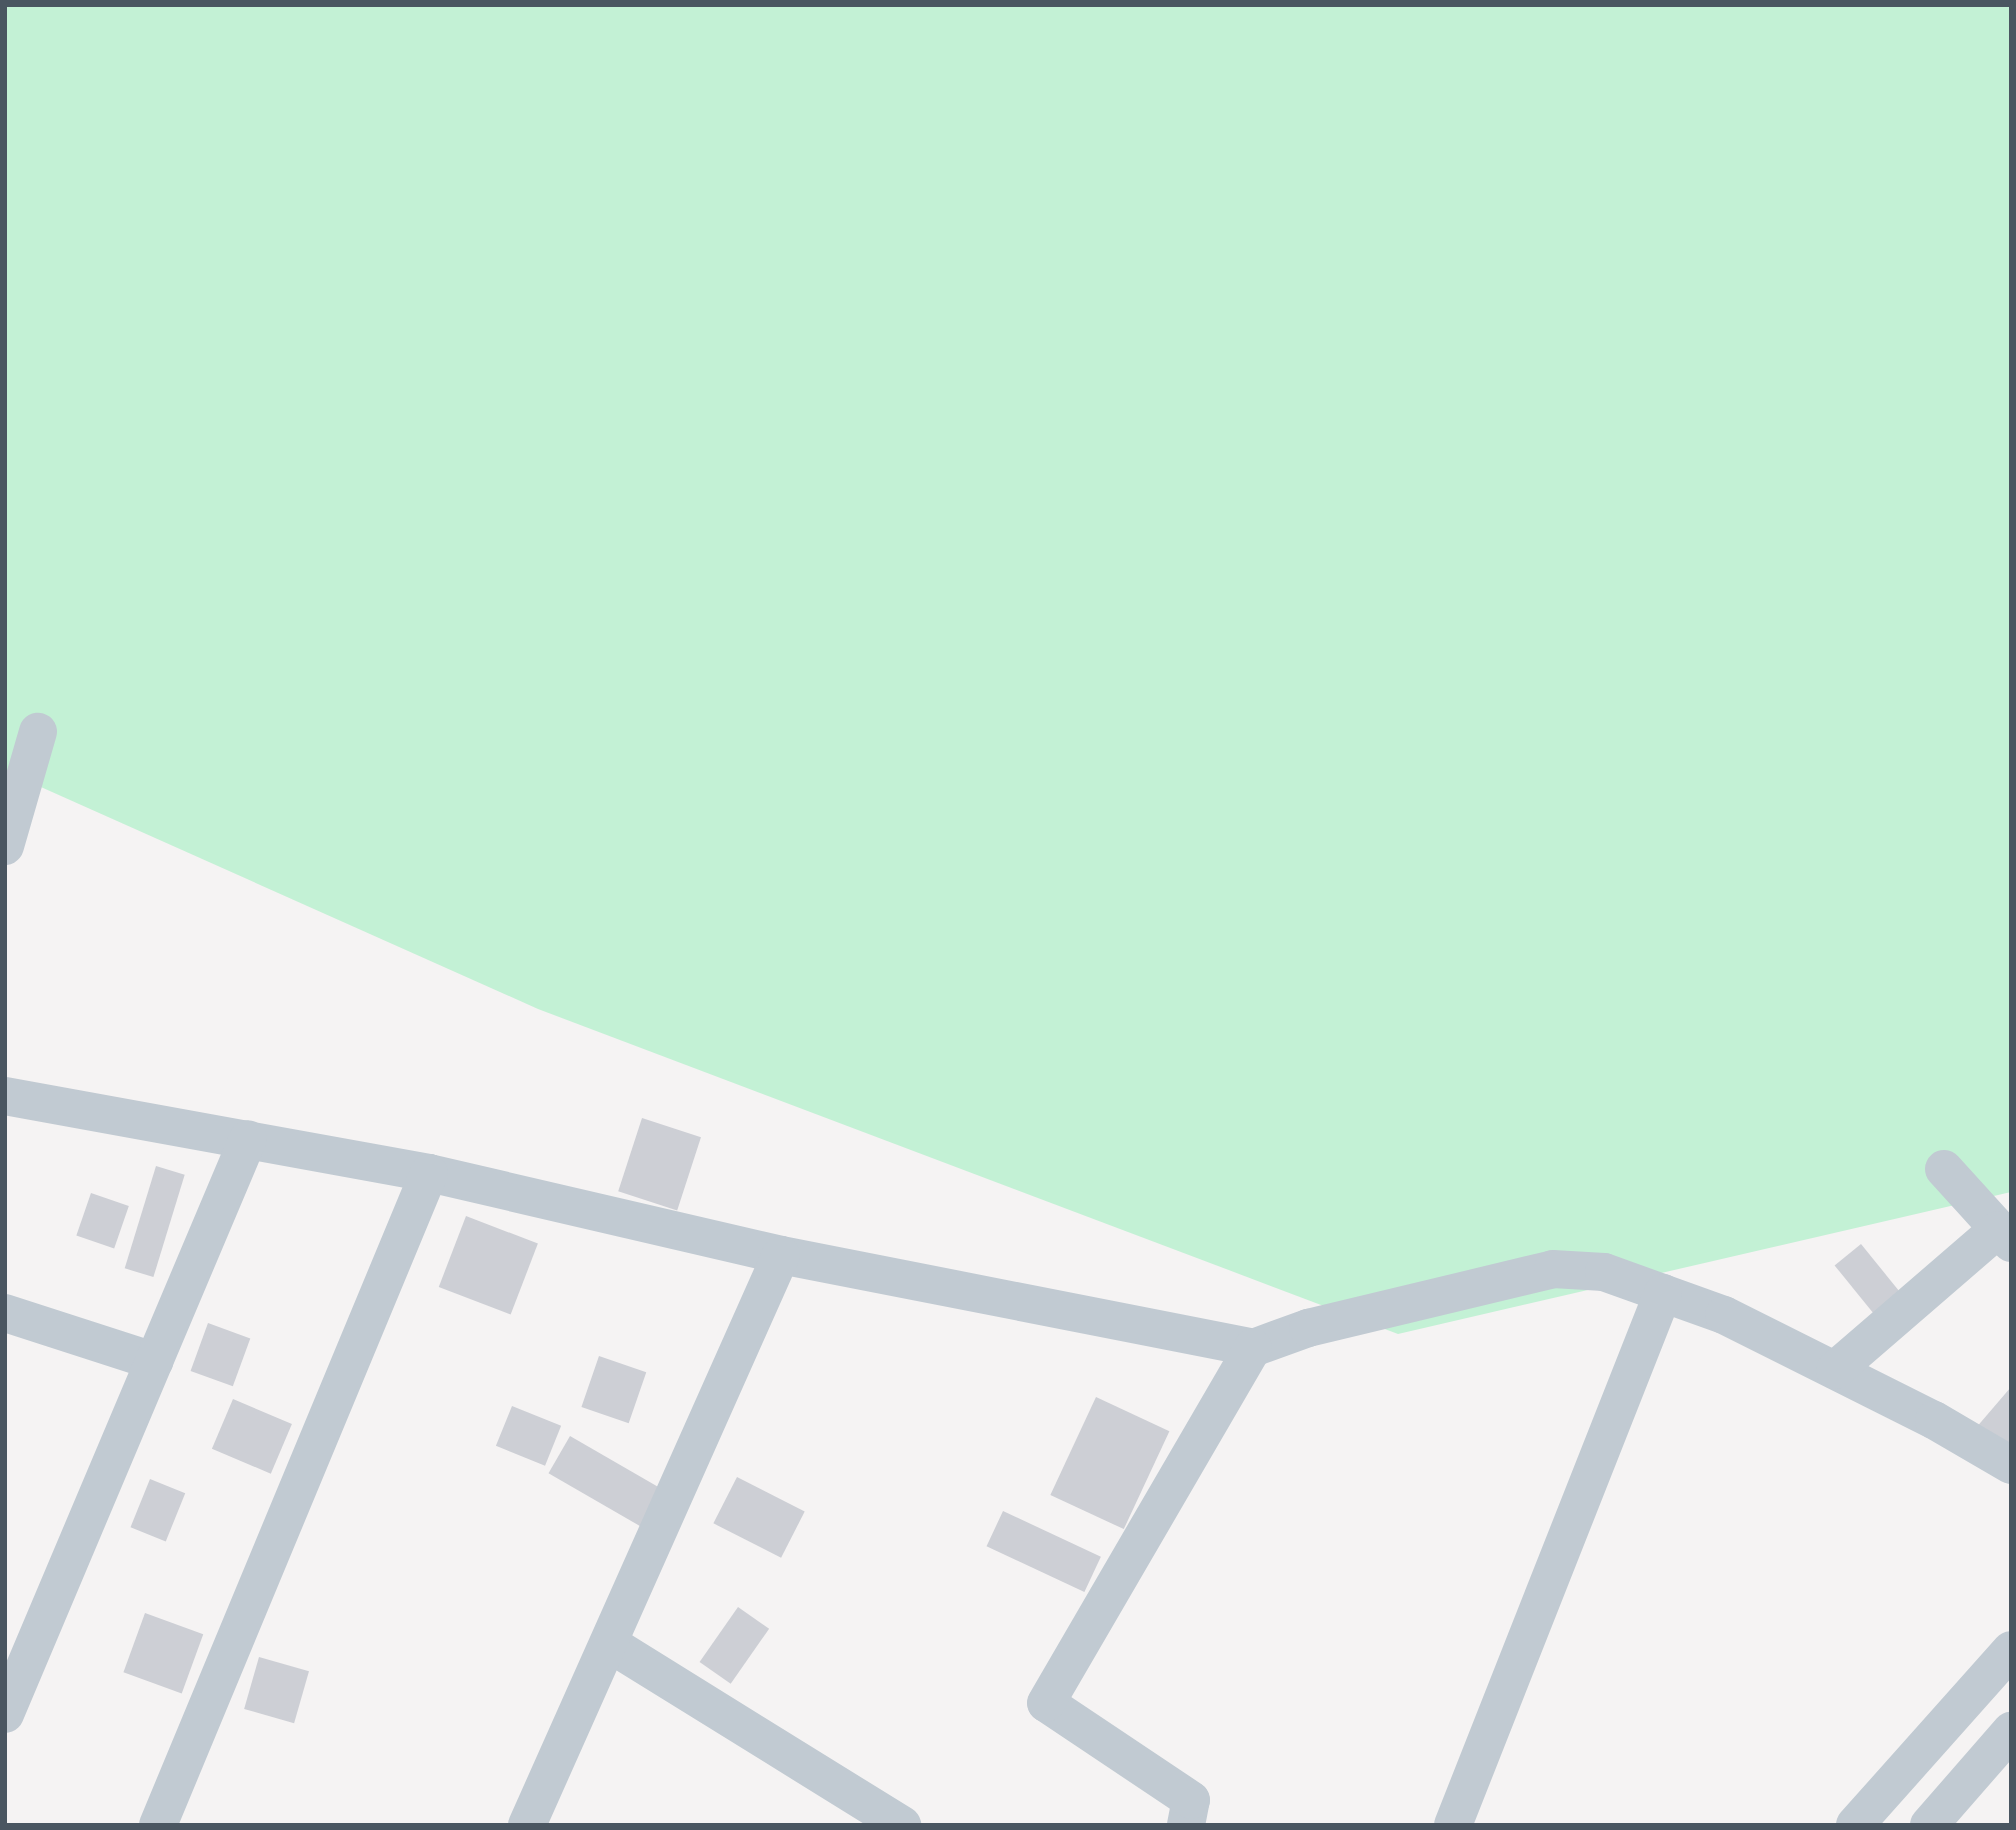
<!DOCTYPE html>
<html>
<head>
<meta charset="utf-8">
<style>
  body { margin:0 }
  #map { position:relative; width:2016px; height:1830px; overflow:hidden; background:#f5f3f3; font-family:Lato,sans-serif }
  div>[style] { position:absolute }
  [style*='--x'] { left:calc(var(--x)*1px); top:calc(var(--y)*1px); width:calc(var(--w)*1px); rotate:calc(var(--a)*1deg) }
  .green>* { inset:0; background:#c3f1d5 }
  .building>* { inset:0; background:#cdcfd5; transform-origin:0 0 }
  .minor>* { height:38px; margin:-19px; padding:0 19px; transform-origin:19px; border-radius:19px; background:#c1cad2 }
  span { translate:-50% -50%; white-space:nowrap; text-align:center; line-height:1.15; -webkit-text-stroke:5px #fff; paint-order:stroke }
  .frame { position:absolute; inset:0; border:7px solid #4a5661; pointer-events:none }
</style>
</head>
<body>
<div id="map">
  <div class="green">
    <i style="clip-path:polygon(5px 5px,2011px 5px,2011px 1192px,1398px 1334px,538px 1009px,5px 771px)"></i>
  </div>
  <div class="building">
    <i style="left:642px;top:1118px;width:62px;height:77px;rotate:18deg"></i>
    <i style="left:156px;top:1166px;width:30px;height:107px;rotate:17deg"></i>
    <i style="left:91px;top:1193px;width:40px;height:45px;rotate:19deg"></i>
    <i style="left:466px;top:1216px;width:77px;height:76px;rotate:21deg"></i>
    <i style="left:1861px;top:1244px;width:72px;height:34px;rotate:51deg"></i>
    <i style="left:208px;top:1323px;width:45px;height:51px;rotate:20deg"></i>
    <i style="left:599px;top:1356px;width:50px;height:54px;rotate:19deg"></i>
    <i style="clip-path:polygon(2011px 1387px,2011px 1450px,1975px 1429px)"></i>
    <i style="left:1096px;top:1397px;width:81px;height:108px;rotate:25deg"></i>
    <i style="left:233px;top:1399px;width:64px;height:54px;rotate:23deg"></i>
    <i style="left:512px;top:1406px;width:53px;height:43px;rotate:22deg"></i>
    <i style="left:570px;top:1436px;width:117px;height:43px;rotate:30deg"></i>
    <i style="left:737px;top:1477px;width:76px;height:52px;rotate:27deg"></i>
    <i style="left:150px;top:1479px;width:38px;height:52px;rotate:22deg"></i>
    <i style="left:1003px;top:1511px;width:108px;height:39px;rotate:25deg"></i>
    <i style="left:738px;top:1607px;width:38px;height:67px;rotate:35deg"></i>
    <i style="left:145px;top:1613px;width:62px;height:63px;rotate:20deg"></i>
    <i style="left:259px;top:1657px;width:52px;height:54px;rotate:16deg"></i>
  </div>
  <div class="minor">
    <i style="--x:5;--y:846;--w:119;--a:-73.9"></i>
    <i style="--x:5;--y:1096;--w:431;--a:10.3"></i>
    <i style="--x:429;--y:1173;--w:361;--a:13.1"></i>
    <i style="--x:781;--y:1255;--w:481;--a:11.1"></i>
    <i style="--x:1253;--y:1348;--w:59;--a:-20"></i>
    <i style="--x:1308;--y:1328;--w:252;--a:-13.5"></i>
    <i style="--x:1553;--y:1269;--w:51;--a:3.4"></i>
    <i style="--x:1604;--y:1272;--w:127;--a:19.7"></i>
    <i style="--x:1724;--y:1315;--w:235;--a:26.6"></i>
    <i style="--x:1934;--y:1420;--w:89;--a:30.3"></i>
    <i style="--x:1944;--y:1169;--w:100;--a:47.8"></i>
    <i style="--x:5;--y:1313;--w:157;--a:17.9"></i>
    <i style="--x:1835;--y:1370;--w:214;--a:-40.8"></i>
    <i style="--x:610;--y:1644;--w:344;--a:31.8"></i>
    <i style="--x:5;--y:1714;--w:624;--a:-67.09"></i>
    <i style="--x:158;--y:1825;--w:706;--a:-67.43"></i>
    <i style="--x:527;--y:1825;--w:624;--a:-65.98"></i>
    <i style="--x:1186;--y:1825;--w:25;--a:-79"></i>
    <i style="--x:1191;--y:1800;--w:174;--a:-146.2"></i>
    <i style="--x:1046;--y:1703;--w:411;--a:-59.8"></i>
    <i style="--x:1453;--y:1825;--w:572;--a:-68.46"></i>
    <i style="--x:1855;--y:1825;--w:234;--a:-48.3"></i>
    <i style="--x:1929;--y:1825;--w:125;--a:-48.9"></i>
  </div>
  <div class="frame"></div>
</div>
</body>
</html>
